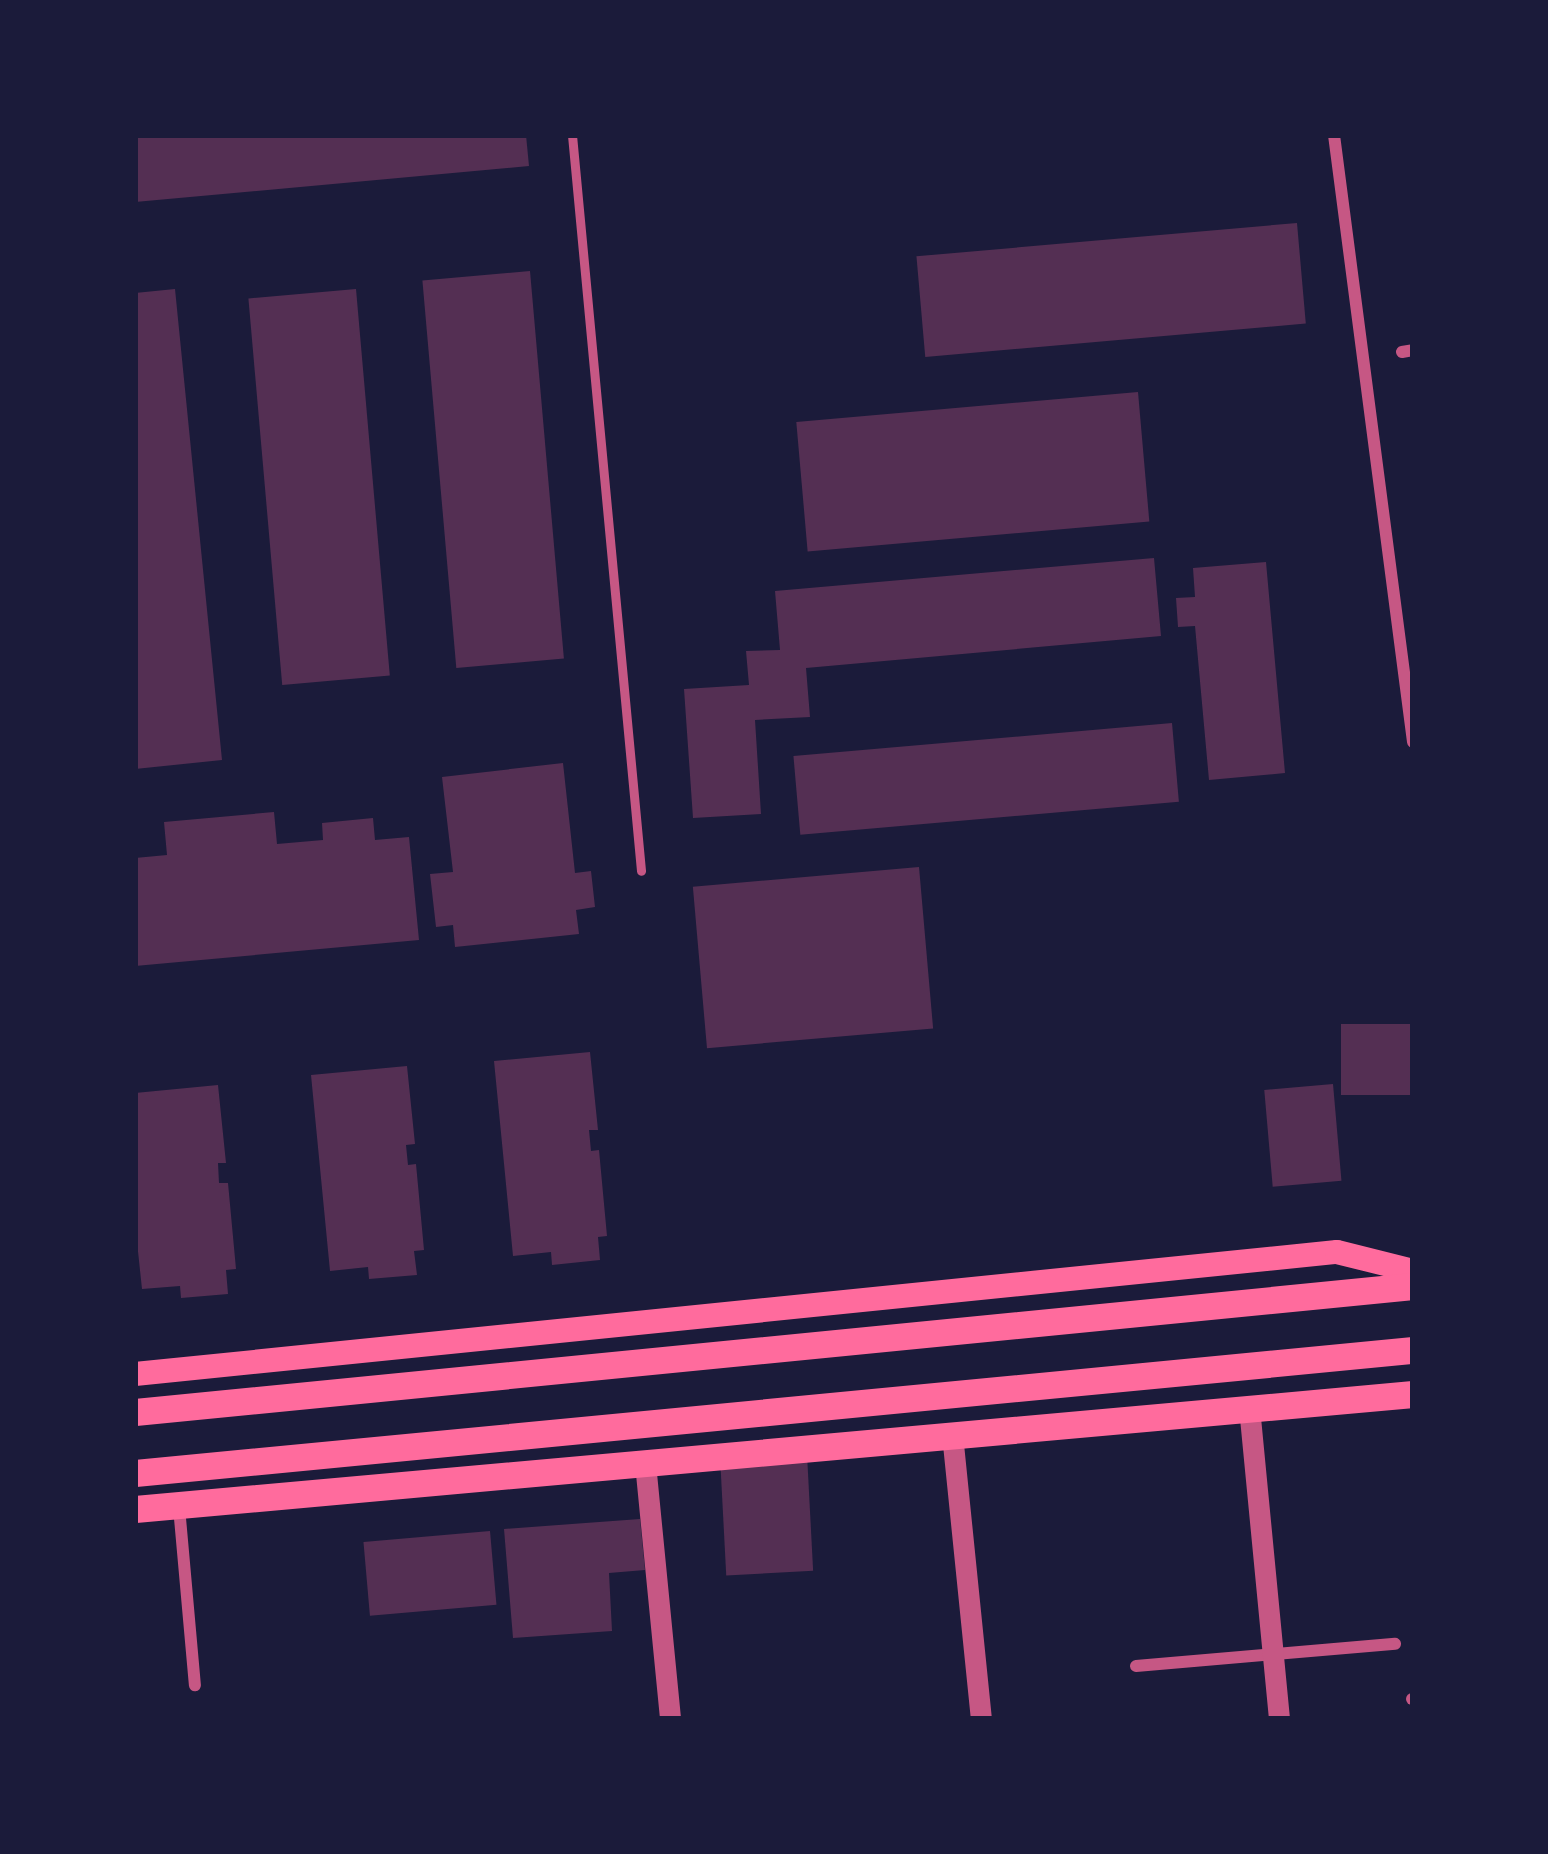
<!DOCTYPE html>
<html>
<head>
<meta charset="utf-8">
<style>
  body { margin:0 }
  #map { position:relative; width:1548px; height:1854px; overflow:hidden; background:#1b1b3a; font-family:"Roboto Condensed",sans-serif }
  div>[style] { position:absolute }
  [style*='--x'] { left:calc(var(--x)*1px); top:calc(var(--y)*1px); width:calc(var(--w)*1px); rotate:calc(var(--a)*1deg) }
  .building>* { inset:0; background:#542f53; transform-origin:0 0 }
  .service>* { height:9px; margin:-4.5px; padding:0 4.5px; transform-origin:4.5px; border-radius:4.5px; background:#c65784 }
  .minor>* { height:12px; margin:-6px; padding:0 6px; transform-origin:6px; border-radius:6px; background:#c65784 }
  .tertiary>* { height:21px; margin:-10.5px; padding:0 10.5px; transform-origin:10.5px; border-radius:10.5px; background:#c65784 }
  .secondary>* { height:24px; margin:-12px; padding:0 12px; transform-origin:12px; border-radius:12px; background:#ff6b9d }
  .primary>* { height:27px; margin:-13.5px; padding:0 13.5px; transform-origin:13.5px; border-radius:13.5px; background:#ff6b9d }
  span { translate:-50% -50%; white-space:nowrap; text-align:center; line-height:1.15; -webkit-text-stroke:9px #1b1b3a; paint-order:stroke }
  .frame { position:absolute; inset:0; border:138px solid #1b1b3a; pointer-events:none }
</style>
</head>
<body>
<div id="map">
  <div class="building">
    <i style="clip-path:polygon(135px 135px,526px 135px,529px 166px,135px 202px)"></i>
    <i style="left:1297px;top:223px;width:101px;height:382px;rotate:85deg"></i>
    <i style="left:530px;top:271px;width:389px;height:108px;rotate:85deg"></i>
    <i style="clip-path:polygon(175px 289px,222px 760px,135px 769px,135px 293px)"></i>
    <i style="left:356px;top:289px;width:388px;height:108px;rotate:85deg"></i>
    <i style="left:1138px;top:392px;width:130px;height:343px;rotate:85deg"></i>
    <i style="clip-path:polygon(1154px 558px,1161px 636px,806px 668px,810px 717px,755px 720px,761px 814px,693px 818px,684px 689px,749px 685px,746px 651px,780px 650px,775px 591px)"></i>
    <i style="clip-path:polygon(1266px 562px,1285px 773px,1209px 780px,1195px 626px,1178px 627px,1176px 598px,1195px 597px,1193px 568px)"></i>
    <i style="left:1172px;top:723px;width:79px;height:380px;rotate:85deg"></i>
    <i style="clip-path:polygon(563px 763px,575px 873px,591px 871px,595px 907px,576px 910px,579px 934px,455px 947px,453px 925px,436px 927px,430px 874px,453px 872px,442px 777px)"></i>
    <i style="clip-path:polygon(274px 812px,277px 844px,323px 840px,322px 823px,373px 818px,375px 840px,409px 837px,419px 940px,135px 966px,135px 858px,167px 855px,164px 822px)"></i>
    <i style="left:919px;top:867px;width:162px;height:227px;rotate:85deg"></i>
    <i style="left:1413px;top:1024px;width:71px;height:72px;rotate:90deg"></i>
    <i style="clip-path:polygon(590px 1052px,598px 1130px,589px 1130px,591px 1151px,599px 1150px,607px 1236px,598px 1237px,600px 1260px,552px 1265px,551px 1252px,513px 1256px,494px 1061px)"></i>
    <i style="clip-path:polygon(407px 1066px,415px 1144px,406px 1145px,408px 1165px,416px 1164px,424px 1250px,414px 1251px,417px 1275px,369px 1279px,368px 1267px,330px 1271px,311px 1075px)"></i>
    <i style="left:1333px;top:1084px;width:97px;height:69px;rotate:85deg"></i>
    <i style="clip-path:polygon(218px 1085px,226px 1163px,218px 1163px,219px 1183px,228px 1183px,236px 1269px,226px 1270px,228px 1294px,181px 1298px,180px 1286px,142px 1289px,135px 1223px,135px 1093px)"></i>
    <i style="left:807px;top:1454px;width:117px;height:87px;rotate:87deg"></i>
    <i style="clip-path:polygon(640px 1519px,645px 1570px,609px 1573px,612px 1631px,513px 1638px,504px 1529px)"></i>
    <i style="left:490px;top:1531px;width:74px;height:127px;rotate:85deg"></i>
  </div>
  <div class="service">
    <i style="--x:572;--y:135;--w:739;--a:84.64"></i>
  </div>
  <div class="minor">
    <i style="--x:1334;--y:135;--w:612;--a:82.58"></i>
    <i style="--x:1402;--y:352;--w:11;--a:-10"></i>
    <i style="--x:179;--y:1507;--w:179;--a:84.9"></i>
    <i style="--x:1136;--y:1666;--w:260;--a:-4.9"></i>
    <i style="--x:1412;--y:1699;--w:1;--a:0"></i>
  </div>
  <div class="tertiary">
    <i style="--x:1249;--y:1407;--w:313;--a:84.5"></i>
    <i style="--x:952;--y:1434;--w:286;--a:84.2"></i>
    <i style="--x:645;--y:1463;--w:257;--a:84.4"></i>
  </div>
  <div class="secondary">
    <i style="--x:135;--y:1374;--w:1208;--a:-5.8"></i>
    <i style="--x:1337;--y:1252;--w:78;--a:14"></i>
  </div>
  <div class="primary">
    <i style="--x:135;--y:1412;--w:1284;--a:-5.63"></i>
    <i style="--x:135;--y:1473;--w:1284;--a:-5.5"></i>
    <i style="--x:135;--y:1509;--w:1283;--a:-5.14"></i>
  </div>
  <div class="frame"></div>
</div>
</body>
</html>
